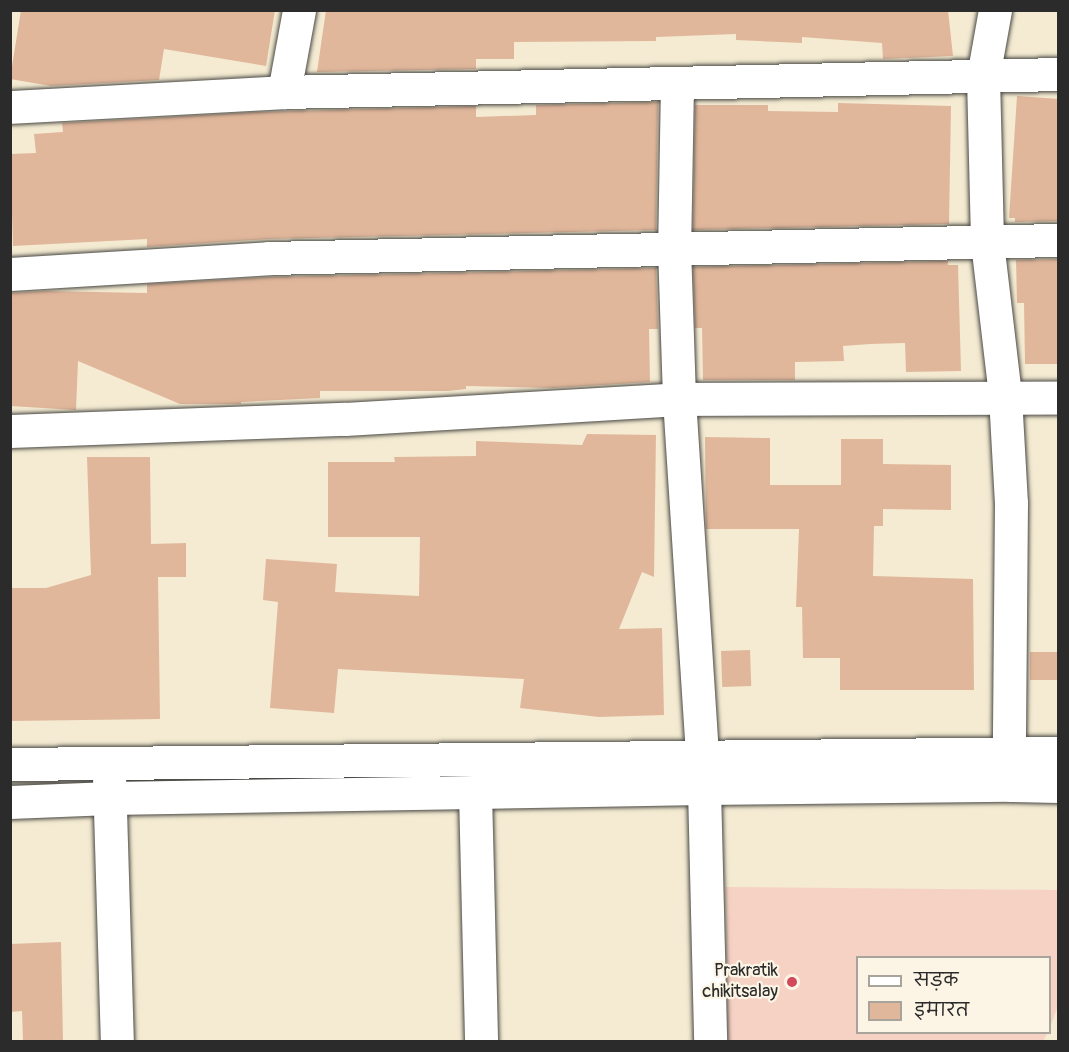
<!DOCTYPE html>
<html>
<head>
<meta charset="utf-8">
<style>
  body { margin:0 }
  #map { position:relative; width:1069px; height:1052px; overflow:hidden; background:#f4ebd2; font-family:Pangolin,"Playpen Sans Deva",sans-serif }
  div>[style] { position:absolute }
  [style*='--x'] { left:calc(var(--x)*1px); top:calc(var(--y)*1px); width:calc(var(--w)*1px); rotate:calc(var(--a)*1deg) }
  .built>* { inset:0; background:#f6d2c4 }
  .building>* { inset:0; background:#e1b79b; transform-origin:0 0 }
  .roads { filter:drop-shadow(0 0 2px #494844) drop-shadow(0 0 2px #494844) }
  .street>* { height:33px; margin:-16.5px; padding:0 16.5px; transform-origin:16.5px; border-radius:16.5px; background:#fff }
  .secondary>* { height:33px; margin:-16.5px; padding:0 16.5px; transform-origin:16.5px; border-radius:16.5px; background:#fff }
  .dots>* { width:16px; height:16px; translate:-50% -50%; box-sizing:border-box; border:3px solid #fcf5e5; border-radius:50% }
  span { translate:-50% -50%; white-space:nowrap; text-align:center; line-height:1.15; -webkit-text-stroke:4.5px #fcf5e5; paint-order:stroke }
  .poi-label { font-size:18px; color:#2b2b2b }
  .right { translate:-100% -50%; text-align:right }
  .frame { position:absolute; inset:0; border:12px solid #2b2b2b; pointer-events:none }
  .legend { position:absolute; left:856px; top:956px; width:195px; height:78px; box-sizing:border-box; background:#fcf5e5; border:2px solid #a8a49b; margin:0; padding:8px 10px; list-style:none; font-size:18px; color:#2b2b2b }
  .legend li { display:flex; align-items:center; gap:12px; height:30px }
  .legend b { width:30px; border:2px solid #a8a49b }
</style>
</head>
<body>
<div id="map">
  <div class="built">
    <i style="clip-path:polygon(726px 887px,1058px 890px,1058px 1006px,1050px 1027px,1050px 958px,858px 958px,858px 1032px,1047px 1033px,1043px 1042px,728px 1041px)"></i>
  </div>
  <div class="building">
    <i style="clip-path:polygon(21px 10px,275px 10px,266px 66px,164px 49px,159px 80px,51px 86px,10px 79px)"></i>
    <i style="clip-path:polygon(326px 10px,948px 10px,953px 56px,883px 59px,882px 43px,802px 37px,802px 43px,736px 40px,736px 34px,656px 37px,656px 41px,514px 42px,514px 59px,476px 59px,476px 69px,317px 72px)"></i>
    <i style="clip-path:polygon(1017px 96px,1059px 99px,1059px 221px,1015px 222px,1015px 218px,1009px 218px)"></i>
    <i style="clip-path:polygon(658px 102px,656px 230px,269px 239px,147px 247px,147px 239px,13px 246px,10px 154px,36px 153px,34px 134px,63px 132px,62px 123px,258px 112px,476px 106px,476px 117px,536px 115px,536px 105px)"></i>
    <i style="clip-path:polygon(838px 103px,951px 106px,949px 224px,693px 230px,695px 105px,768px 105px,768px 111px,838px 112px)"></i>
    <i style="clip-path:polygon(1059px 259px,1059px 364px,1025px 364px,1024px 303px,1017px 303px,1016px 260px)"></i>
    <i style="clip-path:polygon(948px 261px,948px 265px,958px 265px,961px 371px,906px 372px,905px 343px,870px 344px,843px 346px,844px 361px,795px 362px,795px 380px,703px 380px,702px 328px,695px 328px,693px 267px)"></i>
    <i style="clip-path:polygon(656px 268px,658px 329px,649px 329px,650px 382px,553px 388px,466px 386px,466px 389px,448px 391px,320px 391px,320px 398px,241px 402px,241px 404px,180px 404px,78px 361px,76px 410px,10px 406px,10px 293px,45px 291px,147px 293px,147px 284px,270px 277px)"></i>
    <i style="clip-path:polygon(587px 434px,656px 435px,654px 577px,642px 572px,619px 629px,662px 628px,664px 715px,599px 717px,520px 708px,524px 679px,338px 669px,334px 713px,270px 708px,278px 602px,263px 600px,266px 559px,337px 564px,335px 592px,419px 596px,420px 537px,328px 537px,328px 462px,395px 462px,394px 457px,476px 456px,476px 441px,582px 445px)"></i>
    <i style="clip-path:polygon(705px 437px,770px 438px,770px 485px,841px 485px,841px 439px,883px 439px,883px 464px,951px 465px,951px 510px,883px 509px,883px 526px,874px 526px,873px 576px,973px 579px,974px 690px,840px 690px,840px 658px,803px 658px,802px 607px,796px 607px,799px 529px,706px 529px)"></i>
    <i style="clip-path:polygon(87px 457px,150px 457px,151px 544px,186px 543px,186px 577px,158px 577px,160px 719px,10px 721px,10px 588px,46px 588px,91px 575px)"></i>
    <i style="left:750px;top:650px;width:36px;height:29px;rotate:88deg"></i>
    <i style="left:1059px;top:652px;width:28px;height:29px;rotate:90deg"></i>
    <i style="clip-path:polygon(61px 942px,63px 1041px,23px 1041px,22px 1011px,10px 1012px,10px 944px)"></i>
  </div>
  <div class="roads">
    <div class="street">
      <i style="--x:995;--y:10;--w:68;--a:100.2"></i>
      <i style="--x:983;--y:77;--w:165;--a:88.6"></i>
      <i style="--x:987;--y:242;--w:155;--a:83.3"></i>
      <i style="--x:1005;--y:396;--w:107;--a:86.8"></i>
      <i style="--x:1011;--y:503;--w:249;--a:90.5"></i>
      <i style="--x:677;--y:83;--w:164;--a:91"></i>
      <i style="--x:674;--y:247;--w:152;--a:88.1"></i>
      <i style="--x:679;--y:399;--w:357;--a:86.3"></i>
      <i style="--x:284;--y:92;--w:83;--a:-79.6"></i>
      <i style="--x:10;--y:107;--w:274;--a:-3.1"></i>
      <i style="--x:284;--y:92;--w:774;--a:-1.33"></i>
      <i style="--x:10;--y:274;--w:259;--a:-3.5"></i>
      <i style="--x:269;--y:258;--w:789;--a:-1.31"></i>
      <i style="--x:10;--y:431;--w:335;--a:-2.1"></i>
      <i style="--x:345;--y:419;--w:335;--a:-3.4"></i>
      <i style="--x:679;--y:399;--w:379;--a:-0.2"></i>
      <i style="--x:704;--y:788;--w:254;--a:88.6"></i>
      <i style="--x:475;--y:792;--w:250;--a:88.6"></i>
    </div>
    <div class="secondary">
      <i style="--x:10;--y:764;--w:1048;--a:-0.6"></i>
      <i style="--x:109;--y:776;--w:266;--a:88.3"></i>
      <i style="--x:10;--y:802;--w:100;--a:-2.3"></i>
      <i style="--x:110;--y:798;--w:594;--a:-0.96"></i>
      <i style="--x:704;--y:788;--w:306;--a:-0.6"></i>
      <i style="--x:1010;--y:785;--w:48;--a:1.2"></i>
    </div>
  </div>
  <div class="dots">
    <i style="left:792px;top:982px;background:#d1495b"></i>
  </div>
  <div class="poi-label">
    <span class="right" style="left:778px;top:982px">Prakratik<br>chikitsalay</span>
  </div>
  <div class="frame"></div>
  <ul class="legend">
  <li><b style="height:8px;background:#fff"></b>सड़क</li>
  <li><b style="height:16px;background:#e1b79b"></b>इमारत</li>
  </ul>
</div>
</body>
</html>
